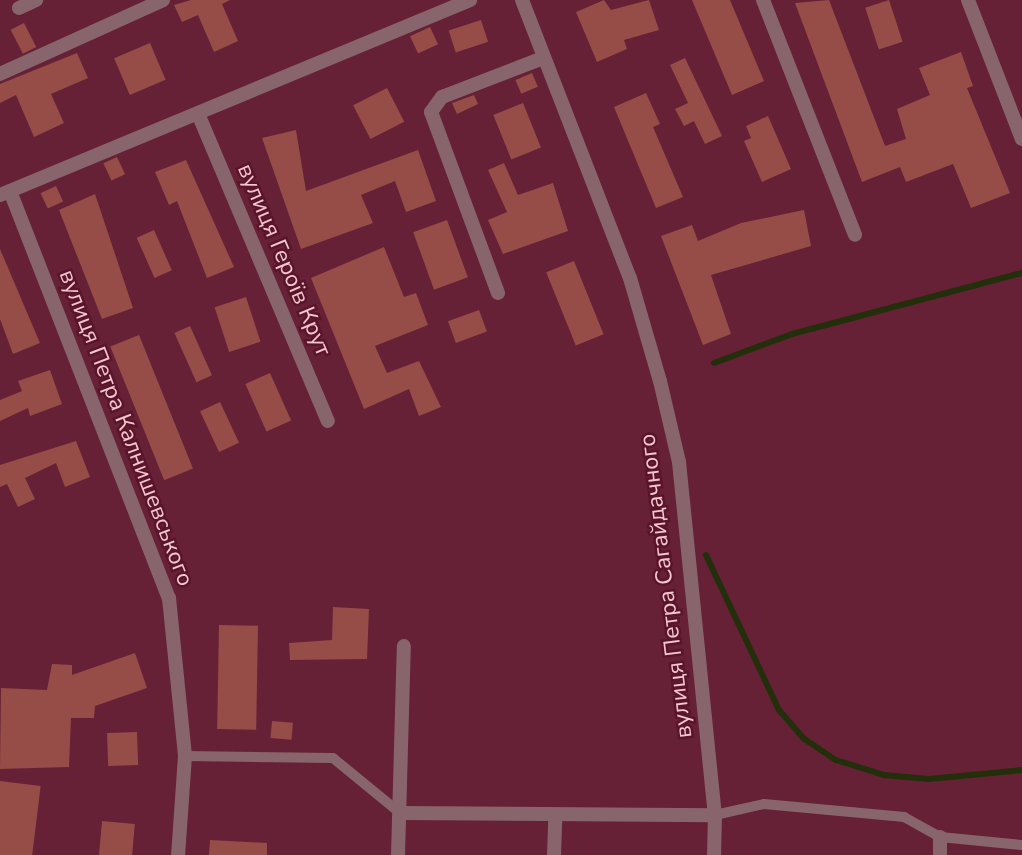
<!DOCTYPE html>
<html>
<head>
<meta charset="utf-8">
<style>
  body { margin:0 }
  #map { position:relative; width:1022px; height:855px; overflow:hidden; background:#662136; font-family:"Nunito Sans",sans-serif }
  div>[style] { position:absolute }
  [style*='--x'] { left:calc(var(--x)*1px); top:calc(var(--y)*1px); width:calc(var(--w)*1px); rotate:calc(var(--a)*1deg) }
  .stream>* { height:6px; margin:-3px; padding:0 3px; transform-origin:3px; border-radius:3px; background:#232f0b }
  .building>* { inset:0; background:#964c47; transform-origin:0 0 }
  .service>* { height:10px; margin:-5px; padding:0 5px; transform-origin:5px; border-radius:5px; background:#88656c }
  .minor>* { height:14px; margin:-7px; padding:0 7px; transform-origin:7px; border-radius:7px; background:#88656c }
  span { translate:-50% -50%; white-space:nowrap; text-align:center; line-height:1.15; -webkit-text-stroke:5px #5a152b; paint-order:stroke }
  .street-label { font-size:23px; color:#f3c7d0 }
</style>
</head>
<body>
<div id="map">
  <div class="stream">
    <i style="--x:714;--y:363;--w:83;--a:-20.4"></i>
    <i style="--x:792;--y:334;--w:238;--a:-14.9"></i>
    <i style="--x:706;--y:555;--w:171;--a:64.8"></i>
    <i style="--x:779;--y:710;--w:37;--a:49"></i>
    <i style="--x:803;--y:738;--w:40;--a:34"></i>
    <i style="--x:836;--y:760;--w:50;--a:17.4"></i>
    <i style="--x:884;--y:775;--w:45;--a:5.1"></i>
    <i style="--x:929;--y:779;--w:93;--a:-5.5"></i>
  </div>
  <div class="building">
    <i style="clip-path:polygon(191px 0,230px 0,222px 4px,238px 41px,214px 52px,198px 15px,182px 22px,174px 5px)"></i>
    <i style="clip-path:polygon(604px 0,611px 10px,649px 0,659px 30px,624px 40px,627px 49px,597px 62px,576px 12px)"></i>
    <i style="clip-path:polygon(692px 0,730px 0,764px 81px,732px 95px)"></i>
    <i style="clip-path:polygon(829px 0,885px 146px,906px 139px,897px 109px,930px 95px,919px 68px,961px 52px,973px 86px,967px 88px,1010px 193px,971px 208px,953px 164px,906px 182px,900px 167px,862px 182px,795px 3px)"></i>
    <i style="left:889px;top:0;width:44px;height:25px;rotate:72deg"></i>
    <i style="left:481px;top:20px;width:23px;height:34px;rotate:72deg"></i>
    <i style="left:24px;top:23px;width:27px;height:15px;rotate:63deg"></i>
    <i style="left:430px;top:27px;width:19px;height:22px;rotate:65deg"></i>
    <i style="left:150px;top:43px;width:40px;height:39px;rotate:67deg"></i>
    <i style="clip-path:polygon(77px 53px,88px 78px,51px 94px,64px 123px,34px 137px,16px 95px,0 103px,0 84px)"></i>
    <i style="clip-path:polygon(685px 58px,722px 136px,705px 144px,694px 121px,684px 126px,675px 109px,688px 103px,670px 65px)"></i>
    <i style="left:532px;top:73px;width:15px;height:18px;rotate:67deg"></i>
    <i style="left:387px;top:88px;width:38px;height:38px;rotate:63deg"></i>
    <i style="clip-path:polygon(646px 93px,660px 124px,653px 127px,683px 197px,656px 208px,614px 107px)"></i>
    <i style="clip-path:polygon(474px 95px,478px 104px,457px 114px,452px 103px)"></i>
    <i style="left:523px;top:103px;width:48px;height:32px;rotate:68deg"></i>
    <i style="clip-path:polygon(768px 116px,791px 169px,762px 182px,744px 141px,751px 138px,746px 126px)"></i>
    <i style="clip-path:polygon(296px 130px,306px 191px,418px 150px,436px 201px,406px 212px,395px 181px,361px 195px,373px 223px,301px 249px,262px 138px)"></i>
    <i style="left:117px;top:157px;width:19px;height:15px;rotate:65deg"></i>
    <i style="clip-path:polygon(186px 160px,234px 267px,207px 278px,177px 201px,169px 205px,155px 172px)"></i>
    <i style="clip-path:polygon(504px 163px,518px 195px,553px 183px,568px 231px,503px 254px,488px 220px,507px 212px,488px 170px)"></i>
    <i style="left:56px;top:186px;width:17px;height:17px;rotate:65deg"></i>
    <i style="clip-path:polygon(95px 194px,133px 308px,102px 319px,59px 210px)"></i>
    <i style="clip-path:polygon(804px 210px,811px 246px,711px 275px,731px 334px,703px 345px,661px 236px,692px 225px,698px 241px,741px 223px)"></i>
    <i style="left:447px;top:220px;width:61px;height:36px;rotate:70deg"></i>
    <i style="left:154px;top:230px;width:44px;height:19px;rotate:66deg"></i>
    <i style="clip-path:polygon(384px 247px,404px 297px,416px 293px,428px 325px,375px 346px,387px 373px,419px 361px,441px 407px,419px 416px,409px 389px,364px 409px,311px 278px)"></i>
    <i style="clip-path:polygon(0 249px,40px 343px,13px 354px,0 319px)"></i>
    <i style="left:574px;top:261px;width:79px;height:30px;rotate:68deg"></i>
    <i style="left:246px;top:297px;width:47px;height:33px;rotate:72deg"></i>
    <i style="left:479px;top:310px;width:23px;height:33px;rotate:70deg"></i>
    <i style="left:190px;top:326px;width:54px;height:17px;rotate:66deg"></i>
    <i style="left:139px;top:335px;width:144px;height:31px;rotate:68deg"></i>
    <i style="clip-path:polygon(50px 370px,62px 404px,30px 416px,28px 408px,0 421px,0 400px,22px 391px,18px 381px)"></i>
    <i style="left:270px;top:373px;width:52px;height:27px;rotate:66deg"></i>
    <i style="left:220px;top:402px;width:45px;height:22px;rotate:65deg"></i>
    <i style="clip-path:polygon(76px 441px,90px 477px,65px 487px,56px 463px,25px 478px,35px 499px,18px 507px,7px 484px,0 487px,0 465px)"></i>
    <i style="clip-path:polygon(333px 607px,369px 609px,367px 659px,290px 660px,289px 643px,332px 640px)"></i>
    <i style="left:219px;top:625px;width:39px;height:104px;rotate:1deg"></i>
    <i style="clip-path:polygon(135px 653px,147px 688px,95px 706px,94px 718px,71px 718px,69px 767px,0 769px,1px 688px,47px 690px,52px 664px,72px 665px,72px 675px)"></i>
    <i style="left:272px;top:721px;width:21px;height:17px;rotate:5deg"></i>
    <i style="left:137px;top:732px;width:33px;height:30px;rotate:88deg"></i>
    <i style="left:0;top:781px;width:41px;height:74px;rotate:7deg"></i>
    <i style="left:102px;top:821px;width:33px;height:34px;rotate:5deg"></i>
    <i style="clip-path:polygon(210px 840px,267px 843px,267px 855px,209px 855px)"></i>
  </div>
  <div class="service">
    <i style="--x:185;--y:756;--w:148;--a:0.8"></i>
    <i style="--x:333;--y:758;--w:87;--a:39.4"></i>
    <i style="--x:715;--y:815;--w:50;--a:-12.7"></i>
    <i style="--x:764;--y:804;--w:141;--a:5.3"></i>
    <i style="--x:904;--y:817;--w:41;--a:29.1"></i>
    <i style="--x:940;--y:837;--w:82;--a:5.6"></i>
  </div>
  <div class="minor">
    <i style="--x:522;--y:0;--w:298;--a:68.8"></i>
    <i style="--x:630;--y:278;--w:107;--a:73.8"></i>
    <i style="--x:660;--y:381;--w:83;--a:76.8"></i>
    <i style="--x:679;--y:462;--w:355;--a:84.2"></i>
    <i style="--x:763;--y:0;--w:252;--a:68.6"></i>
    <i style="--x:968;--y:0;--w:149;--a:68.8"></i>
    <i style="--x:19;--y:8;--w:19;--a:-25"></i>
    <i style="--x:0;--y:74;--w:179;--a:-24.4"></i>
    <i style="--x:199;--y:116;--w:331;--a:67.1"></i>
    <i style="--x:10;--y:191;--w:437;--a:68.7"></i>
    <i style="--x:169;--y:598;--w:159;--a:84.2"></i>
    <i style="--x:185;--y:756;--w:99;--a:94"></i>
    <i style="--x:0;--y:195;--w:509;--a:-22.53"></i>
    <i style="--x:498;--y:293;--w:193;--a:-110.3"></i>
    <i style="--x:431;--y:112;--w:19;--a:-54"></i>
    <i style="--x:442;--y:97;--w:108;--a:-21.1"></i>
    <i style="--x:400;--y:813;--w:315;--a:0.4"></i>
    <i style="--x:715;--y:815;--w:40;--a:91.4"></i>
    <i style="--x:940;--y:837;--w:18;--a:90"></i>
    <i style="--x:398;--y:855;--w:209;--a:-88.4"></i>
    <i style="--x:554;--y:855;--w:37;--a:-88"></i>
  </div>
  <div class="street-label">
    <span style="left:284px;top:260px;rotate:67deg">вулиця Героїв Крут</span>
    <span style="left:126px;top:428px;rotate:69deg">вулиця Петра Калнишевського</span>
    <span style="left:666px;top:586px;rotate:-97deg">вулиця Петра Сагайдачного</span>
  </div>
</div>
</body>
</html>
